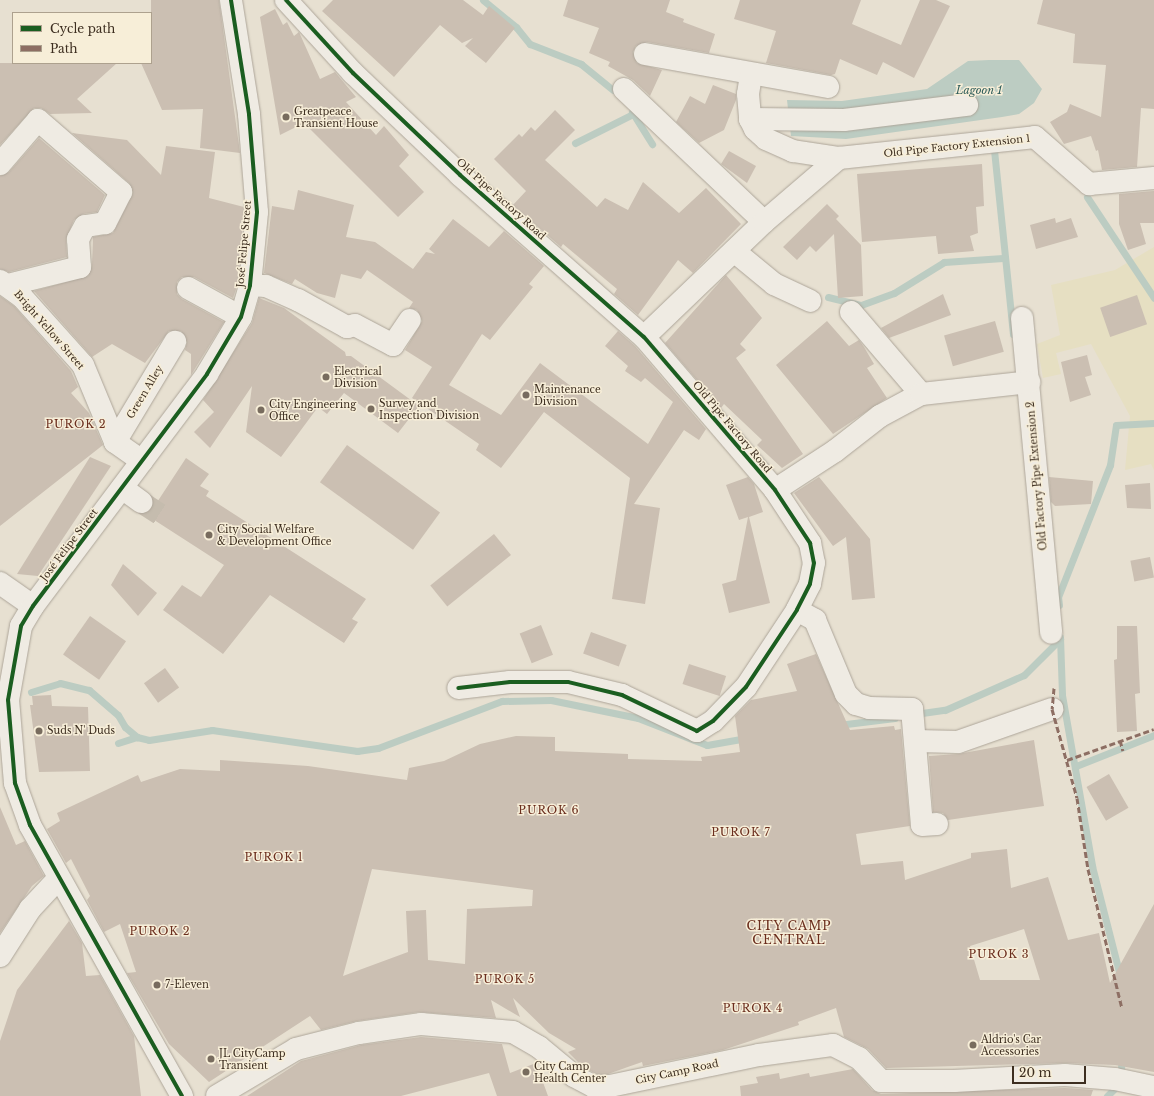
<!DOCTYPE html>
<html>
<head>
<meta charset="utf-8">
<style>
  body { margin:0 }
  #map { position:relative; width:1154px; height:1096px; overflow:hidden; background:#e7e0d1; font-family:"Libre Baskerville",serif }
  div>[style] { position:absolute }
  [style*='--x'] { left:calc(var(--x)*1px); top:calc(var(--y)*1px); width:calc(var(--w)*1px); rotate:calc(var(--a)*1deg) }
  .farmland>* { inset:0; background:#e6dfc2 }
  .water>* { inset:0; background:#bcccc2 }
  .stream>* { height:7px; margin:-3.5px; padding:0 3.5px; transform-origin:3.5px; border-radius:3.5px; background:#bcccc2 }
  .building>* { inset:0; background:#cbbfb2; transform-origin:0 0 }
  .minor-tunnel>* { height:22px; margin-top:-11px; transform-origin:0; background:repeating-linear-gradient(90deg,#c5bcae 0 22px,transparent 0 33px) }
  .roads { filter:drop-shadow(0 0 1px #ada599) drop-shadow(0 0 1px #ada599) }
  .minor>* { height:22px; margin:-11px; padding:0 11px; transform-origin:11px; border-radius:11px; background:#efebe3 }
  .quiet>* { height:3px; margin-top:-1.5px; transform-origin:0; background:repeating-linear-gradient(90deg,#8d6e63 0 6px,transparent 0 9px) }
  .cycleway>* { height:4px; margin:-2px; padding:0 2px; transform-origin:2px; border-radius:2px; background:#1b5e20 }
  .dots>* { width:11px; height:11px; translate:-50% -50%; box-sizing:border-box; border:2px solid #f7eed8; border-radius:50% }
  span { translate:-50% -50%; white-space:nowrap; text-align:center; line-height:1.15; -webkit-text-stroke:3px #f7eed8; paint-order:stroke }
  .poi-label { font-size:10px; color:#3d2e20 }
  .left { translate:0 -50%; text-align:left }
  .street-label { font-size:10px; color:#3d2e20 }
  .water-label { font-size:11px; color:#2f5d5a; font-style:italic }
  .neighbourhood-label { font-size:11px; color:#6b2e1e; letter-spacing:1px }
  .quarter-label { font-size:12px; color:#6b2e1e; letter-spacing:1px }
  .legend { position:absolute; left:12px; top:12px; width:140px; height:52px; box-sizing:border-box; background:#f7eed8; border:1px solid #ada18e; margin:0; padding:5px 7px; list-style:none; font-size:12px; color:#3d2e20 }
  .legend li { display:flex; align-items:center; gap:8px; height:20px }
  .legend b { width:20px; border:1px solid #ada18e }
  .scale { position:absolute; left:1012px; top:1066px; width:74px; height:18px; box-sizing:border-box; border:2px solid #3d2e20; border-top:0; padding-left:5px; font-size:12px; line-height:14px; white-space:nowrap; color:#3d2e20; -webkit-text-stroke:3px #f7eed8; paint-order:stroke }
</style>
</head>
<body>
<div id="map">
  <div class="farmland">
    <i style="clip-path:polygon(1154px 247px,1154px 470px,1151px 464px,1125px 470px,1130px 416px,1091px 344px,1056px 353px,1061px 374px,1043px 378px,1037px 344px,1060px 335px,1051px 285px,1115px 270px)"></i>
  </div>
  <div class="water">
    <i style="clip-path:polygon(989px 60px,1019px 60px,1042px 89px,1034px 103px,1019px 114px,1002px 117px,846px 139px,791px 136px,787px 100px,842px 101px,927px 89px,968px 61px)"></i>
  </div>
  <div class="stream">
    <i style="--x:483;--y:0;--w:43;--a:39.3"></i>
    <i style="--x:516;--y:27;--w:22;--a:51"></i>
    <i style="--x:530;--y:44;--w:55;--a:21.4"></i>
    <i style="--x:581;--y:64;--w:41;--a:39.1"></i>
    <i style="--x:632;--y:112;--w:38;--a:58"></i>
    <i style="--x:575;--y:143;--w:65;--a:-26.6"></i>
    <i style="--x:994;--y:150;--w:185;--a:84.1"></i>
    <i style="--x:1087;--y:197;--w:121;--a:56.4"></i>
    <i style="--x:828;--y:297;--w:34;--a:14"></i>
    <i style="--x:861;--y:305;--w:35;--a:-20"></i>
    <i style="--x:894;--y:293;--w:59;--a:-31.8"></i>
    <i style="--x:944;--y:262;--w:59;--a:-3.9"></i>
    <i style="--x:1059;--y:605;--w:8;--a:-97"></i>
    <i style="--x:1058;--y:597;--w:142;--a:-68.5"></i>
    <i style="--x:1110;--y:465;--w:40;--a:-81.5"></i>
    <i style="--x:1116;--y:425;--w:38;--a:-3"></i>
    <i style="--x:1060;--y:637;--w:58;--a:88"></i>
    <i style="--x:1062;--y:695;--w:174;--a:80"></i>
    <i style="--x:1092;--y:866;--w:114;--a:75.7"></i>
    <i style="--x:31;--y:692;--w:30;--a:-17"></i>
    <i style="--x:60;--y:683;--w:30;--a:14"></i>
    <i style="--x:89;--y:690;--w:38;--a:41"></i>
    <i style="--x:118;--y:715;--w:14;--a:60"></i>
    <i style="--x:125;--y:727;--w:16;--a:40"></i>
    <i style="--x:137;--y:737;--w:12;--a:14"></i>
    <i style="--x:149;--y:740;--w:64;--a:-9"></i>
    <i style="--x:212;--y:730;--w:147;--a:8.2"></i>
    <i style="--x:357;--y:751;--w:21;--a:-8"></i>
    <i style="--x:378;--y:748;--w:133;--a:-20.8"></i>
    <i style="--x:502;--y:701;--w:49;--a:-1.2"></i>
    <i style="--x:551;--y:700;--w:89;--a:11.7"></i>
    <i style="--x:638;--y:718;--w:74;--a:21.4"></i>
    <i style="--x:707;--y:745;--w:40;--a:-10"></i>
    <i style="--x:915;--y:714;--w:30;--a:-8"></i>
    <i style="--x:945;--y:710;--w:86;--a:-23.9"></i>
    <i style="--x:1024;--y:675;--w:51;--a:-45"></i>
    <i style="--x:838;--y:725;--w:57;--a:-7"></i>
    <i style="--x:118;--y:743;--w:20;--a:-18"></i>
    <i style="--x:1076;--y:766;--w:84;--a:-21.7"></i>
    <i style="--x:1107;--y:1096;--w:18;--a:-45"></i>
    <i style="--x:1120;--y:1083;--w:26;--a:-86"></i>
  </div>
  <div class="building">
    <i style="clip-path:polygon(151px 0,219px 0,240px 153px,200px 148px,203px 109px,162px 110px,141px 63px,151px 63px)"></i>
    <i style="clip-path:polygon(333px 0,463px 0,483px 15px,489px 6px,515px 28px,486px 63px,465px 46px,473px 38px,462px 43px,440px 25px,394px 77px,322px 11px)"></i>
    <i style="clip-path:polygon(568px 0,670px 0,666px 12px,684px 19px,683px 22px,715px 34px,709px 53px,647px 42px,636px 46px,633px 52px,637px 63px,662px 70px,650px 96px,633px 80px,608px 66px,610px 62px,589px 53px,599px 28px,563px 16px)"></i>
    <i style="clip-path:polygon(740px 0,861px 0,852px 24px,901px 45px,920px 0,936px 0,950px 6px,914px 78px,883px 62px,877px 75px,840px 59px,835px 74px,831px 75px,766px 63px,776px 31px,734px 19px)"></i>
    <i style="clip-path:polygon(1043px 0,1154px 0,1154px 109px,1141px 108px,1137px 167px,1102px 170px,1098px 150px,1096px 151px,1091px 136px,1064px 144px,1050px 122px,1067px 112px,1070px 104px,1101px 117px,1106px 65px,1073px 63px,1075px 34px,1037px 24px)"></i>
    <i style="clip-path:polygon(275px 9px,283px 25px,287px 22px,294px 36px,299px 32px,320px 79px,335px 72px,356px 97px,346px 102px,376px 135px,384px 126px,409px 155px,399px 166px,424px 192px,398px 217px,304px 123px,280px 135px,260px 17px)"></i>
    <i style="clip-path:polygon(0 63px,117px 63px,77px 99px,92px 113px,50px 114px,41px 108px,34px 108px,0 145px)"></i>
    <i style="clip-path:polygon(713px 85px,736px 94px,736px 100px,724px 130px,699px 143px,676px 122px,690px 96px,705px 104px)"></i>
    <i style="clip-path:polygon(555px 110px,575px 130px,545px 160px,597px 207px,605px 198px,628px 210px,643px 182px,679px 213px,706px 188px,741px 224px,693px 273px,678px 260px,638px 315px,614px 294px,617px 289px,563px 244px,561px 247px,513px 205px,526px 191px,494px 159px,519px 134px,522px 137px,531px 127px,535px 131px)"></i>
    <i style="clip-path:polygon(72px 133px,127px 140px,161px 175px,166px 146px,215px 152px,209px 198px,244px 207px,238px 283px,233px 298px,194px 277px,182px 277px,177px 282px,177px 294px,182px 299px,224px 322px,191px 375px,191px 354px,185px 350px,187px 342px,181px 331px,169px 331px,145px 363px,112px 344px,92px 357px,34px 291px,88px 276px,92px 266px,93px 237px,113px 233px,133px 193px,129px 183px)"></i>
    <i style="clip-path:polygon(39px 138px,105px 195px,97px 212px,83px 214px,74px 220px,66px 239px,67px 257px,9px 272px,0 269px,0 176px,9px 172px)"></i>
    <i style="clip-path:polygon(729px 151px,756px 166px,747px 183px,721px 164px)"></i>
    <i style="clip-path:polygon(982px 164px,984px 206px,976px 207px,978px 233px,970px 236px,974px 251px,938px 254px,936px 236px,862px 242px,857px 174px)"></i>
    <i style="clip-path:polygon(298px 190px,354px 205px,346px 237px,375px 242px,413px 269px,426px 252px,435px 254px,429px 249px,453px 219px,489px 247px,504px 231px,544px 266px,529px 284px,533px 287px,490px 340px,482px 334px,449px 385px,501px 415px,540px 363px,648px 444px,673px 402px,645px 378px,641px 382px,625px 371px,628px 366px,605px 346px,618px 331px,635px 346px,706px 429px,699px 440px,684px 430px,634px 504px,660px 508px,645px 604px,612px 599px,630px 478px,544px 412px,501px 468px,476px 450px,479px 444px,412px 398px,432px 367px,405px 350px,422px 321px,417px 310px,409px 308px,413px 302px,367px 270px,361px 279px,341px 274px,335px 298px,317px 293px,295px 279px,292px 284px,264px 273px,272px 206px,294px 210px)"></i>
    <i style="clip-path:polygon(1154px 191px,1154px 223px,1140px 223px,1146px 244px,1128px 250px,1119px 224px,1119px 194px)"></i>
    <i style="clip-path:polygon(827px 204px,839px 216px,836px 219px,861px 245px,863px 296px,838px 298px,834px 234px,816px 252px,810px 246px,797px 260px,783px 247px)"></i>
    <i style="clip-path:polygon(1055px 218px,1056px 223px,1071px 218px,1078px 237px,1036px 249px,1030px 225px)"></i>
    <i style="clip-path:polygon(726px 275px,762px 318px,740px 344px,746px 350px,736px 358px,803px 454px,782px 468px,757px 445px,762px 440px,724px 404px,721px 408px,665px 343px)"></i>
    <i style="clip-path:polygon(943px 294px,951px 315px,889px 338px,881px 328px)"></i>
    <i style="left:1137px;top:295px;width:31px;height:39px;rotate:71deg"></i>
    <i style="clip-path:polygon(0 296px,14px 306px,71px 371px,78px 387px,71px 393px,89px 413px,103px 445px,0 526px)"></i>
    <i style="clip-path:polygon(259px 298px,284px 308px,345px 352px,346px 356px,351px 356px,419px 406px,398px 433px,344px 393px,327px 414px,318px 407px,281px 457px,246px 432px,252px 386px,210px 448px,194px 432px,214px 412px,203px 400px,252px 323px)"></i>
    <i style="clip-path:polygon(827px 321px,849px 346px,859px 340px,864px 347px,874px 364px,867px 368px,887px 398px,833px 434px,776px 365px)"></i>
    <i style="left:995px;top:321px;width:32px;height:53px;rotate:74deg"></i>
    <i style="clip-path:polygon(1087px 355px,1092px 375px,1085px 377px,1091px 395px,1070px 402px,1061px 362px)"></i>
    <i style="left:347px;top:445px;width:115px;height:46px;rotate:36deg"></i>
    <i style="clip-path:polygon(90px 457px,111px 466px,38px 576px,17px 574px)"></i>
    <i style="clip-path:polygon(186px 458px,209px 474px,200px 486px,209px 491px,206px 496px,366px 599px,352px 619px,358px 622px,344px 643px,270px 595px,223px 654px,163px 610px,182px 585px,201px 597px,224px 565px,148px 516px)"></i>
    <i style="clip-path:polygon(748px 477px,754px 484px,763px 512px,749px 517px,770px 603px,729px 613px,722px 584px,736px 580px,748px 517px,739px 520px,726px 485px)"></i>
    <i style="clip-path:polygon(819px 477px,870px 539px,875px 598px,852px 600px,846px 537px,833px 546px,794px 493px)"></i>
    <i style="clip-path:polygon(1049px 477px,1093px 481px,1091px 504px,1055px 506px,1051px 502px)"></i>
    <i style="clip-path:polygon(1150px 483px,1151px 509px,1127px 508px,1125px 485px)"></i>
    <i style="left:494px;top:534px;width:27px;height:82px;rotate:51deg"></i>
    <i style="left:1150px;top:557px;width:21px;height:20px;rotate:79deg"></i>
    <i style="clip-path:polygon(123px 564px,157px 593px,138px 616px,111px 585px)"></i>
    <i style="left:90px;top:616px;width:44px;height:47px;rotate:35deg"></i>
    <i style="left:541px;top:625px;width:32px;height:23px;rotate:68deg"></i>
    <i style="clip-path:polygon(1117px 626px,1137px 626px,1140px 693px,1135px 694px,1137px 731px,1117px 732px,1114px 660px,1117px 659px)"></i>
    <i style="left:591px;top:632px;width:38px;height:23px;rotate:20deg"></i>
    <i style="clip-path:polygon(evenodd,816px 654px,850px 730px,894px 726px,895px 730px,901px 729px,910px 826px,856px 834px,861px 865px,903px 861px,905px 880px,971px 858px,971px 853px,1007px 849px,1011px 888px,1048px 877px,1068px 940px,1099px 933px,1110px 983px,1154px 904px,1154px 1072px,1115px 1065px,1066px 1063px,886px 1068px,868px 1049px,844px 1037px,836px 1008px,798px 1022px,799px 1025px,723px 1050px,643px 1066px,642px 1062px,608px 1074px,596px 1074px,582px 1066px,568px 1052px,576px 1049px,549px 1033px,513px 998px,520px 1017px,491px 1000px,496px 1018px,419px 1012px,357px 1021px,321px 1030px,310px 1016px,209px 1082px,169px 1044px,127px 973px,136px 972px,120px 924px,104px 932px,87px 900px,90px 896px,71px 859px,66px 863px,47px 829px,60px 821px,57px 813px,138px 775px,141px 782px,180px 769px,220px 771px,220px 760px,308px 766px,407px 780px,409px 768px,444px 761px,480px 744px,516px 736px,555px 737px,555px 751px,628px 754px,628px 759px,702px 761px,701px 757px,740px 752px,735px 716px,751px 700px,797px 691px,787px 664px,816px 654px,372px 869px,533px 890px,532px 906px,467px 909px,465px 964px,428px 960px,426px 910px,406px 911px,408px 952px,343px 976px,372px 869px,816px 654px,1024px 929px,1040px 980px,980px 980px,970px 946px,1024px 929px)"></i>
    <i style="left:689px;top:664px;width:39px;height:21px;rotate:18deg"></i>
    <i style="left:165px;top:668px;width:24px;height:26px;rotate:54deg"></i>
    <i style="clip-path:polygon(51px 695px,52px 706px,88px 707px,90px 771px,39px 772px,30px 705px,33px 705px,32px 696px)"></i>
    <i style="clip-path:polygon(1034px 740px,1044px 806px,948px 820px,943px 813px,933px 812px,929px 756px,958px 754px)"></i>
    <i style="left:1109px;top:774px;width:39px;height:26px;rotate:60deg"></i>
    <i style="clip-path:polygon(0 807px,16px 845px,25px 841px,44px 876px,32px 886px,0 933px)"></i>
    <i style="clip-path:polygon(69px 921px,82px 943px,86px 976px,100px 975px,134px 1036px,141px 1096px,0 1096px,0 1041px,17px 990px)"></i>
    <i style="clip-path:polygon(421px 1037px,502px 1044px,510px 1073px,536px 1063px,548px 1096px,497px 1096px,489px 1073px,401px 1096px,247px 1096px,301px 1061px,361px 1045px)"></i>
    <i style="clip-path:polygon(853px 1069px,872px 1090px,881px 1094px,1065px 1088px,1093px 1090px,1091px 1096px,741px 1096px,740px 1086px,758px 1083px,756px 1077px,779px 1073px,780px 1079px,809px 1073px,810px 1077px)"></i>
  </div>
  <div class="minor-tunnel">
    <i style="--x:141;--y:502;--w:31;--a:33"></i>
  </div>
  <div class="roads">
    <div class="minor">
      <i style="--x:286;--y:0;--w:99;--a:47.5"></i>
      <i style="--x:353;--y:73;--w:148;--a:43.6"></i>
      <i style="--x:460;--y:175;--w:245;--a:41.4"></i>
      <i style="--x:644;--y:337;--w:201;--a:49.4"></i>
      <i style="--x:775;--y:490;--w:64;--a:56.6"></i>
      <i style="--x:810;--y:543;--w:20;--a:79"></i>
      <i style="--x:814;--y:563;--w:21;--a:101"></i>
      <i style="--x:810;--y:584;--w:29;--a:117"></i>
      <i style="--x:797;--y:610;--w:92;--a:123.5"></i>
      <i style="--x:746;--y:687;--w:47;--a:134.1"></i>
      <i style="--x:713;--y:721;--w:19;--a:148"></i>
      <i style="--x:697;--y:731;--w:83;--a:-154.4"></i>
      <i style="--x:622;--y:695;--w:56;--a:-166.5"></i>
      <i style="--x:568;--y:682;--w:58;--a:180"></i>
      <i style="--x:510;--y:682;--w:52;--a:173.4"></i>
      <i style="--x:645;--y:54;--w:186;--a:10.2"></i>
      <i style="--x:751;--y:75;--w:19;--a:99"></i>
      <i style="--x:748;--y:94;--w:25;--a:85"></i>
      <i style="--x:750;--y:119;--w:11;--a:63"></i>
      <i style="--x:755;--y:129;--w:15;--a:42"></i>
      <i style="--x:766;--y:139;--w:30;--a:24"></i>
      <i style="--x:793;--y:151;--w:47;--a:8.7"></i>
      <i style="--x:839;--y:158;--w:197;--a:-6.1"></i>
      <i style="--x:1035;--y:137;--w:72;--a:41"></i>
      <i style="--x:1089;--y:184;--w:65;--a:-5.3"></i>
      <i style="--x:624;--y:89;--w:193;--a:43.5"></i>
      <i style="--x:750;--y:119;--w:94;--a:0.6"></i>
      <i style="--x:844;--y:120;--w:124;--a:-7"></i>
      <i style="--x:0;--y:164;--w:58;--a:-49.2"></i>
      <i style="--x:38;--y:120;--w:110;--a:40.9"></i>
      <i style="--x:121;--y:192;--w:35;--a:117"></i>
      <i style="--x:105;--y:223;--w:20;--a:171"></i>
      <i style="--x:85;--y:226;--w:15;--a:118"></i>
      <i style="--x:78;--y:239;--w:28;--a:86"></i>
      <i style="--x:80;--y:267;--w:74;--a:166"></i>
      <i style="--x:734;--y:251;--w:52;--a:39.5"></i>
      <i style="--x:774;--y:284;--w:40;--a:25"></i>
      <i style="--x:0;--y:281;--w:27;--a:36"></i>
      <i style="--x:22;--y:297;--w:91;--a:48.1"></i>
      <i style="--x:83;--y:365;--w:83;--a:67.4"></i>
      <i style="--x:115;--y:442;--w:33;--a:35"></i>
      <i style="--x:250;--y:285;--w:16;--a:4"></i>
      <i style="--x:266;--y:286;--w:35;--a:24"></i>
      <i style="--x:298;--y:300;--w:56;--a:28.9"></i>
      <i style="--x:347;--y:327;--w:8;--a:-14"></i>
      <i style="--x:355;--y:325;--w:43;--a:27.8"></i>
      <i style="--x:393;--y:345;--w:30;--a:-56"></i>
      <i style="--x:188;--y:288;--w:60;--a:28.7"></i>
      <i style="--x:851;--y:312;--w:108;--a:49.5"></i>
      <i style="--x:1022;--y:318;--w:316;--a:84.7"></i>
      <i style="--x:644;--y:337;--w:166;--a:-43.8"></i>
      <i style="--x:764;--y:222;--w:99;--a:-40.5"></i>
      <i style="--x:115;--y:442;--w:117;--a:-59"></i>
      <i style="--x:122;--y:488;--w:24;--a:36"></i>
      <i style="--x:775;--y:490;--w:72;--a:-33"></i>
      <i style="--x:835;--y:451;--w:57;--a:-37.9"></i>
      <i style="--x:880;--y:416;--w:47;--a:-28.2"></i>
      <i style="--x:921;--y:394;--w:109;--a:-6.3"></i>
      <i style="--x:0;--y:583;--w:40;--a:34.9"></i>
      <i style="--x:797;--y:610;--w:21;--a:29"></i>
      <i style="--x:815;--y:620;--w:80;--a:67.3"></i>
      <i style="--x:846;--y:694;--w:14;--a:45"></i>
      <i style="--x:856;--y:704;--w:14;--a:17"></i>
      <i style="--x:869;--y:708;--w:43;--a:1.3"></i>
      <i style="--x:912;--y:709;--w:116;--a:85.1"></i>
      <i style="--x:922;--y:825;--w:15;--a:-4"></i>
      <i style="--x:916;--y:741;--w:42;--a:1.4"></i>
      <i style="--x:958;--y:742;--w:100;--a:-19.3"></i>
      <i style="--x:0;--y:956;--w:56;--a:-57.4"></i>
      <i style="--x:30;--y:909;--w:41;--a:-47"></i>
      <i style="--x:182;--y:1096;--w:311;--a:-119.3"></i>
      <i style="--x:30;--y:825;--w:45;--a:-109.7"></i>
      <i style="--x:15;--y:783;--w:83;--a:-94.8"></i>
      <i style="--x:8;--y:700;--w:75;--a:-80"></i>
      <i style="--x:21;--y:626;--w:23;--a:-59"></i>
      <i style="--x:33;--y:606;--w:290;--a:-53.1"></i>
      <i style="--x:207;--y:374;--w:66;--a:-59.2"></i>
      <i style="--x:241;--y:317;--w:33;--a:-74"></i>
      <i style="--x:250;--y:285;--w:73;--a:-84.5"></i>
      <i style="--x:257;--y:212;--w:98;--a:-94.7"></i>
      <i style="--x:249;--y:114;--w:115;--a:-99"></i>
      <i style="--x:217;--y:1096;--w:92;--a:-30.7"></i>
      <i style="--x:296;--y:1049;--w:65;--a:-14.3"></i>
      <i style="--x:359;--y:1033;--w:63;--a:-8.3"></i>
      <i style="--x:421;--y:1024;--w:92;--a:5"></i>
      <i style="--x:513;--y:1032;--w:30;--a:30"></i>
      <i style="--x:539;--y:1047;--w:45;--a:39.6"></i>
      <i style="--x:574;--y:1076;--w:21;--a:28"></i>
      <i style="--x:593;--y:1086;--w:17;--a:0"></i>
      <i style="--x:610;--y:1086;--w:152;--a:-11.8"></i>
      <i style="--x:759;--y:1055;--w:75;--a:-7.7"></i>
      <i style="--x:833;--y:1045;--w:29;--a:27"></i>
      <i style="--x:859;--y:1058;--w:32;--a:46"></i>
      <i style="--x:881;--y:1081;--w:73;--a:0"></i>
      <i style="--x:954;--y:1081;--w:111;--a:-3.1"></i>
      <i style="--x:1065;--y:1075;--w:50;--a:4.6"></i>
      <i style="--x:1115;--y:1079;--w:40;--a:12"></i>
    </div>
  </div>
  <div class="quiet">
    <i style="--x:1054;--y:688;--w:21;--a:95"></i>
    <i style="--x:1052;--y:709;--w:92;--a:74.3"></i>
    <i style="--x:1077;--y:798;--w:72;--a:81.2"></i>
    <i style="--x:1088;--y:869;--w:143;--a:76.3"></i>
    <i style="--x:1120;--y:740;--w:11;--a:75"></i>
    <i style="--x:1067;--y:760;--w:92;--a:-19.6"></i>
  </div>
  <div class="cycleway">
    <i style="--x:286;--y:0;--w:99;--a:47.5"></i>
    <i style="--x:353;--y:73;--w:148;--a:43.6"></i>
    <i style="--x:460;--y:175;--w:245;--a:41.4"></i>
    <i style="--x:644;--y:337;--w:201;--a:49.4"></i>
    <i style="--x:775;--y:490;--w:64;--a:56.6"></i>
    <i style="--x:810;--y:543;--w:20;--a:79"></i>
    <i style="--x:814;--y:563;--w:21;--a:101"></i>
    <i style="--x:810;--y:584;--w:29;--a:117"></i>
    <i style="--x:797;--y:610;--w:92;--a:123.5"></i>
    <i style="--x:746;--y:687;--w:47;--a:134.1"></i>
    <i style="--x:713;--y:721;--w:19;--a:148"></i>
    <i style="--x:697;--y:731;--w:83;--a:-154.4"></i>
    <i style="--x:622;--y:695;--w:56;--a:-166.5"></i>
    <i style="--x:568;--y:682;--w:58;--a:180"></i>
    <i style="--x:510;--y:682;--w:52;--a:173.4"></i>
    <i style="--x:182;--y:1096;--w:311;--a:-119.3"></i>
    <i style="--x:30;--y:825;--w:45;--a:-109.7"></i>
    <i style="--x:15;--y:783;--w:83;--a:-94.8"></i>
    <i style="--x:8;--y:700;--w:75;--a:-80"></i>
    <i style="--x:21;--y:626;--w:23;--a:-59"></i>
    <i style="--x:33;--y:606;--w:290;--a:-53.1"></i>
    <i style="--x:207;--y:374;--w:66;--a:-59.2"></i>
    <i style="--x:241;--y:317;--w:33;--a:-74"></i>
    <i style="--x:250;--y:285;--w:73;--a:-84.5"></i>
    <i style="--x:257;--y:212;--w:98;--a:-94.7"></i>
    <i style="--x:249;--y:114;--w:115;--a:-99"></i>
  </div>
  <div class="dots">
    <i style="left:286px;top:117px;background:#786c5e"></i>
    <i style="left:326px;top:377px;background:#786c5e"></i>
    <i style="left:526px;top:395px;background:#786c5e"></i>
    <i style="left:371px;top:409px;background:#786c5e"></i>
    <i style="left:261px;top:410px;background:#786c5e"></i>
    <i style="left:209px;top:535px;background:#786c5e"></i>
    <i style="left:39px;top:731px;background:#786c5e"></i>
    <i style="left:157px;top:985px;background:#786c5e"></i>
    <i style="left:973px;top:1045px;background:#786c5e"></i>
    <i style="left:211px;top:1059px;background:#786c5e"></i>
    <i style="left:526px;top:1072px;background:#786c5e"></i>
  </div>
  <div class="poi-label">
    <span class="left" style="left:294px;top:117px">Greatpeace<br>Transient House</span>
    <span class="left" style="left:334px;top:377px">Electrical<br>Division</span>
    <span class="left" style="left:534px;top:395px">Maintenance<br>Division</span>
    <span class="left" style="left:379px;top:409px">Survey and<br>Inspection Division</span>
    <span class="left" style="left:269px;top:410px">City Engineering<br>Office</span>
    <span class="left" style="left:217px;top:535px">City Social Welfare<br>&amp; Development Office</span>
    <span class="left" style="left:47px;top:731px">Suds N' Duds</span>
    <span class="left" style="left:165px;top:985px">7-Eleven</span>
    <span class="left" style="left:981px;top:1045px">Aldrio's Car<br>Accessories</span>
    <span class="left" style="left:219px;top:1059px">JL CityCamp<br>Transient</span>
    <span class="left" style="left:534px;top:1072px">City Camp<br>Health Center</span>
  </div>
  <div class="street-label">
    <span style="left:957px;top:146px;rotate:-6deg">Old Pipe Factory Extension 1</span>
    <span style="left:501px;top:199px;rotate:42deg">Old Pipe Factory Road</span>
    <span style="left:244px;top:244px;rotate:-85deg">José Felipe Street</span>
    <span style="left:49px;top:330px;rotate:49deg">Bright Yellow Street</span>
    <span style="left:145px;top:392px;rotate:-59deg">Green Alley</span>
    <span style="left:732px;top:427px;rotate:50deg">Old Pipe Factory Road</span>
    <span style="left:1037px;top:476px;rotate:-95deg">Old Factory Pipe Extension 2</span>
    <span style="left:69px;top:545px;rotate:-53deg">José Felipe Street</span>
    <span style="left:677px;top:1072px;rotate:-12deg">City Camp Road</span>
  </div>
  <div class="water-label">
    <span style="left:979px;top:90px">Lagoon 1</span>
  </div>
  <div class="neighbourhood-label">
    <span style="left:76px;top:424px">PUROK 2</span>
    <span style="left:549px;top:810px">PUROK 6</span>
    <span style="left:741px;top:832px">PUROK 7</span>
    <span style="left:274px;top:857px">PUROK 1</span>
    <span style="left:160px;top:931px">PUROK 2</span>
    <span style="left:999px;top:954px">PUROK 3</span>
    <span style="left:505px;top:979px">PUROK 5</span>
    <span style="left:753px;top:1008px">PUROK 4</span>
  </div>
  <div class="quarter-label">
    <span style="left:789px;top:933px">CITY CAMP<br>CENTRAL</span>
  </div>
  <ul class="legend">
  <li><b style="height:5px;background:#1b5e20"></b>Cycle path</li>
  <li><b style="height:5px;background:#8d6e63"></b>Path</li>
  </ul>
  <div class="scale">20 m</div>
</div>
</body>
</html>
